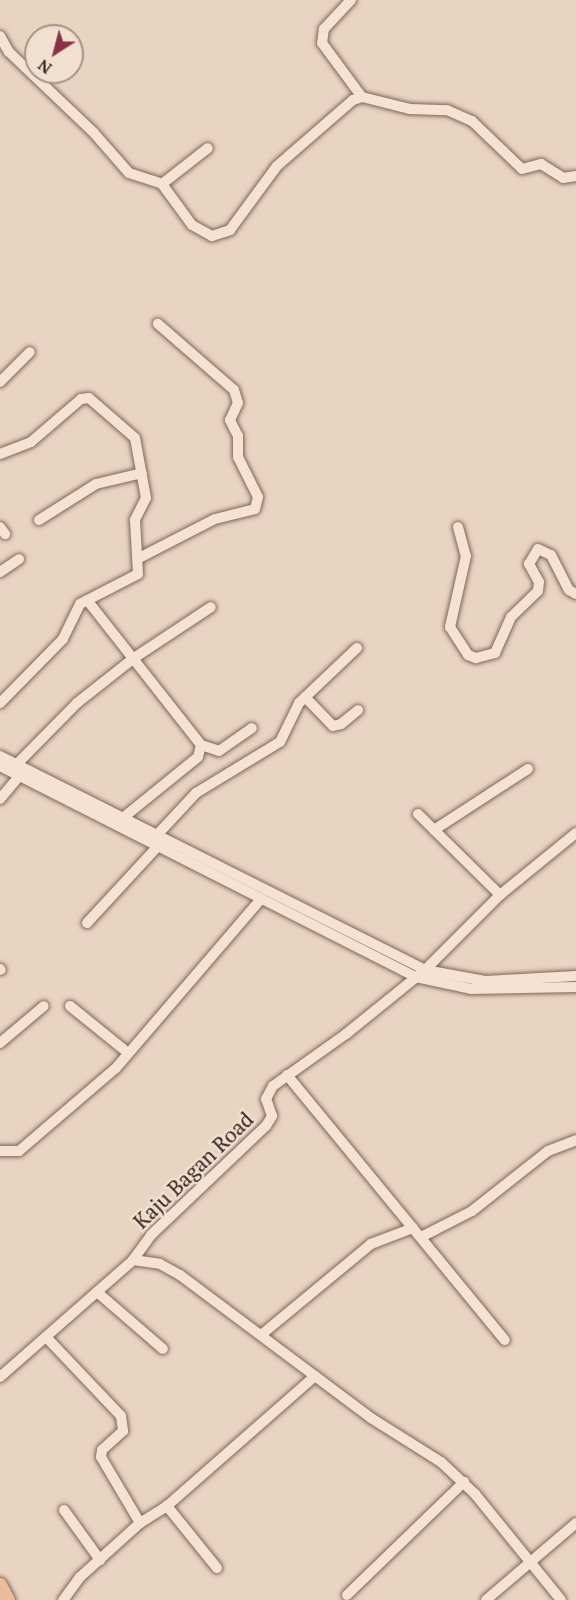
<!DOCTYPE html>
<html>
<head>
<meta charset="utf-8">
<style>
  body { margin:0 }
  #map { position:relative; width:576px; height:1600px; overflow:hidden; background:#e9d3c1; font-family:"PT Serif",serif }
  div>[style] { position:absolute }
  [style*='--x'] { left:calc(var(--x)*1px); top:calc(var(--y)*1px); width:calc(var(--w)*1px); rotate:calc(var(--a)*1deg) }
  .roads { filter:drop-shadow(0 0 2px #81655a) drop-shadow(0 0 2px #81655a) }
  .minor>* { height:10px; margin:-5px; padding:0 5px; transform-origin:5px; border-radius:5px; background:#f5e2d3 }
  .major>* { height:14px; margin:-7px; padding:0 7px; transform-origin:7px; border-radius:7px; background:#e9bd9c }
  span { translate:-50% -50%; white-space:nowrap; text-align:center; line-height:1.15; -webkit-text-stroke:5px #f1dfd0; paint-order:stroke }
  .street-label { font-size:21px; color:#32221d }
  .north { position:absolute; left:24px; top:24px; width:60px; height:60px; box-sizing:border-box; background:#f1dfd0; border:2px solid #a59388; border-radius:50%; rotate:216deg; font-size:16px; font-weight:700; line-height:24px; text-align:center; color:#32221d }
  .north::after { content:''; display:block; margin:auto; width:21px; height:27px; background:#8a3048; clip-path:polygon(50% 0,100% 100%,50% 72%,0 100%) }
</style>
</head>
<body>
<div id="map">
  <div class="roads">
    <div class="minor">
      <i style="--x:351;--y:0;--w:40;--a:133"></i>
      <i style="--x:324;--y:29;--w:14;--a:98"></i>
      <i style="--x:322;--y:43;--w:67;--a:53.5"></i>
      <i style="--x:0;--y:36;--w:18;--a:61"></i>
      <i style="--x:9;--y:52;--w:117;--a:43.6"></i>
      <i style="--x:94;--y:133;--w:53;--a:48.8"></i>
      <i style="--x:129;--y:173;--w:35;--a:18"></i>
      <i style="--x:162;--y:184;--w:51;--a:53.8"></i>
      <i style="--x:192;--y:225;--w:23;--a:29"></i>
      <i style="--x:212;--y:236;--w:19;--a:-18"></i>
      <i style="--x:230;--y:230;--w:79;--a:-53.7"></i>
      <i style="--x:277;--y:166;--w:101;--a:-41"></i>
      <i style="--x:353;--y:100;--w:9;--a:-18"></i>
      <i style="--x:362;--y:97;--w:49;--a:14"></i>
      <i style="--x:410;--y:109;--w:37;--a:2"></i>
      <i style="--x:447;--y:110;--w:27;--a:24"></i>
      <i style="--x:472;--y:121;--w:69;--a:43.8"></i>
      <i style="--x:522;--y:169;--w:20;--a:-15"></i>
      <i style="--x:541;--y:164;--w:26;--a:32"></i>
      <i style="--x:563;--y:178;--w:13;--a:-9"></i>
      <i style="--x:162;--y:184;--w:58;--a:-38"></i>
      <i style="--x:0;--y:382;--w:42;--a:-45"></i>
      <i style="--x:0;--y:454;--w:33;--a:-21"></i>
      <i style="--x:31;--y:442;--w:66;--a:-40.7"></i>
      <i style="--x:81;--y:399;--w:8;--a:-7"></i>
      <i style="--x:89;--y:398;--w:61;--a:41"></i>
      <i style="--x:135;--y:438;--w:61;--a:79.6"></i>
      <i style="--x:146;--y:498;--w:25;--a:117"></i>
      <i style="--x:135;--y:520;--w:54;--a:86.8"></i>
      <i style="--x:138;--y:574;--w:65;--a:152.7"></i>
      <i style="--x:80;--y:604;--w:39;--a:116"></i>
      <i style="--x:63;--y:639;--w:90;--a:134.5"></i>
      <i style="--x:39;--y:520;--w:67;--a:-32.3"></i>
      <i style="--x:96;--y:484;--w:47;--a:-13.4"></i>
      <i style="--x:0;--y:527;--w:9;--a:54"></i>
      <i style="--x:458;--y:527;--w:30;--a:75"></i>
      <i style="--x:466;--y:556;--w:73;--a:102.7"></i>
      <i style="--x:450;--y:627;--w:33;--a:57"></i>
      <i style="--x:468;--y:655;--w:9;--a:21"></i>
      <i style="--x:476;--y:658;--w:20;--a:-15"></i>
      <i style="--x:495;--y:653;--w:39;--a:-66"></i>
      <i style="--x:511;--y:617;--w:37;--a:-44"></i>
      <i style="--x:538;--y:591;--w:9;--a:-84"></i>
      <i style="--x:539;--y:582;--w:21;--a:-119"></i>
      <i style="--x:529;--y:564;--w:17;--a:-59"></i>
      <i style="--x:538;--y:549;--w:14;--a:25"></i>
      <i style="--x:551;--y:555;--w:39;--a:63"></i>
      <i style="--x:569;--y:590;--w:8;--a:30"></i>
      <i style="--x:139;--y:558;--w:85;--a:-27.2"></i>
      <i style="--x:215;--y:519;--w:41;--a:-14"></i>
      <i style="--x:255;--y:509;--w:12;--a:-76"></i>
      <i style="--x:258;--y:497;--w:45;--a:-116.6"></i>
      <i style="--x:238;--y:457;--w:21;--a:-90"></i>
      <i style="--x:238;--y:436;--w:18;--a:-117"></i>
      <i style="--x:230;--y:420;--w:19;--a:-65"></i>
      <i style="--x:238;--y:403;--w:14;--a:-107"></i>
      <i style="--x:234;--y:390;--w:101;--a:-139"></i>
      <i style="--x:0;--y:572;--w:23;--a:-34"></i>
      <i style="--x:87;--y:600;--w:184;--a:51.8"></i>
      <i style="--x:201;--y:745;--w:12;--a:104"></i>
      <i style="--x:198;--y:757;--w:95;--a:141"></i>
      <i style="--x:305;--y:697;--w:40;--a:46"></i>
      <i style="--x:333;--y:726;--w:8;--a:-14"></i>
      <i style="--x:341;--y:724;--w:22;--a:-39"></i>
      <i style="--x:201;--y:745;--w:19;--a:18"></i>
      <i style="--x:219;--y:751;--w:40;--a:-34.9"></i>
      <i style="--x:0;--y:756;--w:476;--a:26.7"></i>
      <i style="--x:425;--y:970;--w:61;--a:10.4"></i>
      <i style="--x:485;--y:981;--w:91;--a:-3.1"></i>
      <i style="--x:17;--y:764;--w:86;--a:-45.5"></i>
      <i style="--x:77;--y:703;--w:73;--a:-38.3"></i>
      <i style="--x:134;--y:658;--w:92;--a:-33.5"></i>
      <i style="--x:0;--y:766;--w:466;--a:26.9"></i>
      <i style="--x:416;--y:977;--w:56;--a:12.3"></i>
      <i style="--x:471;--y:989;--w:105;--a:-1.1"></i>
      <i style="--x:0;--y:799;--w:31;--a:-50"></i>
      <i style="--x:418;--y:814;--w:115;--a:44.6"></i>
      <i style="--x:434;--y:830;--w:112;--a:-33"></i>
      <i style="--x:157;--y:835;--w:57;--a:-47.1"></i>
      <i style="--x:196;--y:793;--w:98;--a:-31.3"></i>
      <i style="--x:280;--y:742;--w:43;--a:-64"></i>
      <i style="--x:299;--y:703;--w:80;--a:-43.5"></i>
      <i style="--x:87;--y:923;--w:106;--a:-47.3"></i>
      <i style="--x:0;--y:969;--w:1;--a:45"></i>
      <i style="--x:70;--y:1006;--w:75;--a:39"></i>
      <i style="--x:0;--y:1043;--w:57;--a:-40.1"></i>
      <i style="--x:287;--y:1075;--w:343;--a:50.6"></i>
      <i style="--x:0;--y:1151;--w:19;--a:0"></i>
      <i style="--x:19;--y:1151;--w:128;--a:-40.6"></i>
      <i style="--x:116;--y:1068;--w:223;--a:-49.4"></i>
      <i style="--x:421;--y:1237;--w:57;--a:-27"></i>
      <i style="--x:472;--y:1211;--w:97;--a:-38.3"></i>
      <i style="--x:548;--y:1151;--w:30;--a:-21"></i>
      <i style="--x:133;--y:1260;--w:27;--a:8"></i>
      <i style="--x:160;--y:1264;--w:23;--a:29"></i>
      <i style="--x:180;--y:1275;--w:239;--a:36.8"></i>
      <i style="--x:371;--y:1418;--w:83;--a:32.2"></i>
      <i style="--x:441;--y:1462;--w:47;--a:43.3"></i>
      <i style="--x:475;--y:1494;--w:136;--a:50.9"></i>
      <i style="--x:97;--y:1292;--w:87;--a:40.8"></i>
      <i style="--x:261;--y:1335;--w:143;--a:-39.6"></i>
      <i style="--x:371;--y:1244;--w:45;--a:-20.9"></i>
      <i style="--x:46;--y:1337;--w:109;--a:46.5"></i>
      <i style="--x:121;--y:1416;--w:15;--a:82"></i>
      <i style="--x:123;--y:1431;--w:28;--a:138"></i>
      <i style="--x:102;--y:1450;--w:7;--a:98"></i>
      <i style="--x:101;--y:1457;--w:77;--a:59.4"></i>
      <i style="--x:140;--y:1523;--w:81;--a:138"></i>
      <i style="--x:80;--y:1577;--w:29;--a:126"></i>
      <i style="--x:0;--y:1377;--w:177;--a:-41.3"></i>
      <i style="--x:133;--y:1260;--w:31;--a:-54"></i>
      <i style="--x:151;--y:1235;--w:158;--a:-43.5"></i>
      <i style="--x:266;--y:1126;--w:12;--a:-59"></i>
      <i style="--x:272;--y:1116;--w:18;--a:-109"></i>
      <i style="--x:266;--y:1099;--w:15;--a:-62"></i>
      <i style="--x:273;--y:1086;--w:90;--a:-35.5"></i>
      <i style="--x:346;--y:1034;--w:102;--a:-39"></i>
      <i style="--x:425;--y:970;--w:106;--a:-45"></i>
      <i style="--x:500;--y:895;--w:98;--a:-39.2"></i>
      <i style="--x:64;--y:1510;--w:62;--a:54.2"></i>
      <i style="--x:140;--y:1523;--w:32;--a:-32"></i>
      <i style="--x:217;--y:1568;--w:80;--a:-128.9"></i>
      <i style="--x:167;--y:1506;--w:197;--a:-41.3"></i>
      <i style="--x:347;--y:1595;--w:163;--a:-44"></i>
      <i style="--x:486;--y:1600;--w:118;--a:-40.5"></i>
    </div>
    <div class="major">
      <i style="--x:0;--y:1585;--w:17;--a:62"></i>
    </div>
  </div>
  <div class="street-label">
    <span style="left:193px;top:1170px;rotate:-44deg">Kaju Bagan Road</span>
  </div>
  <div class="north">N</div>
</div>
</body>
</html>
